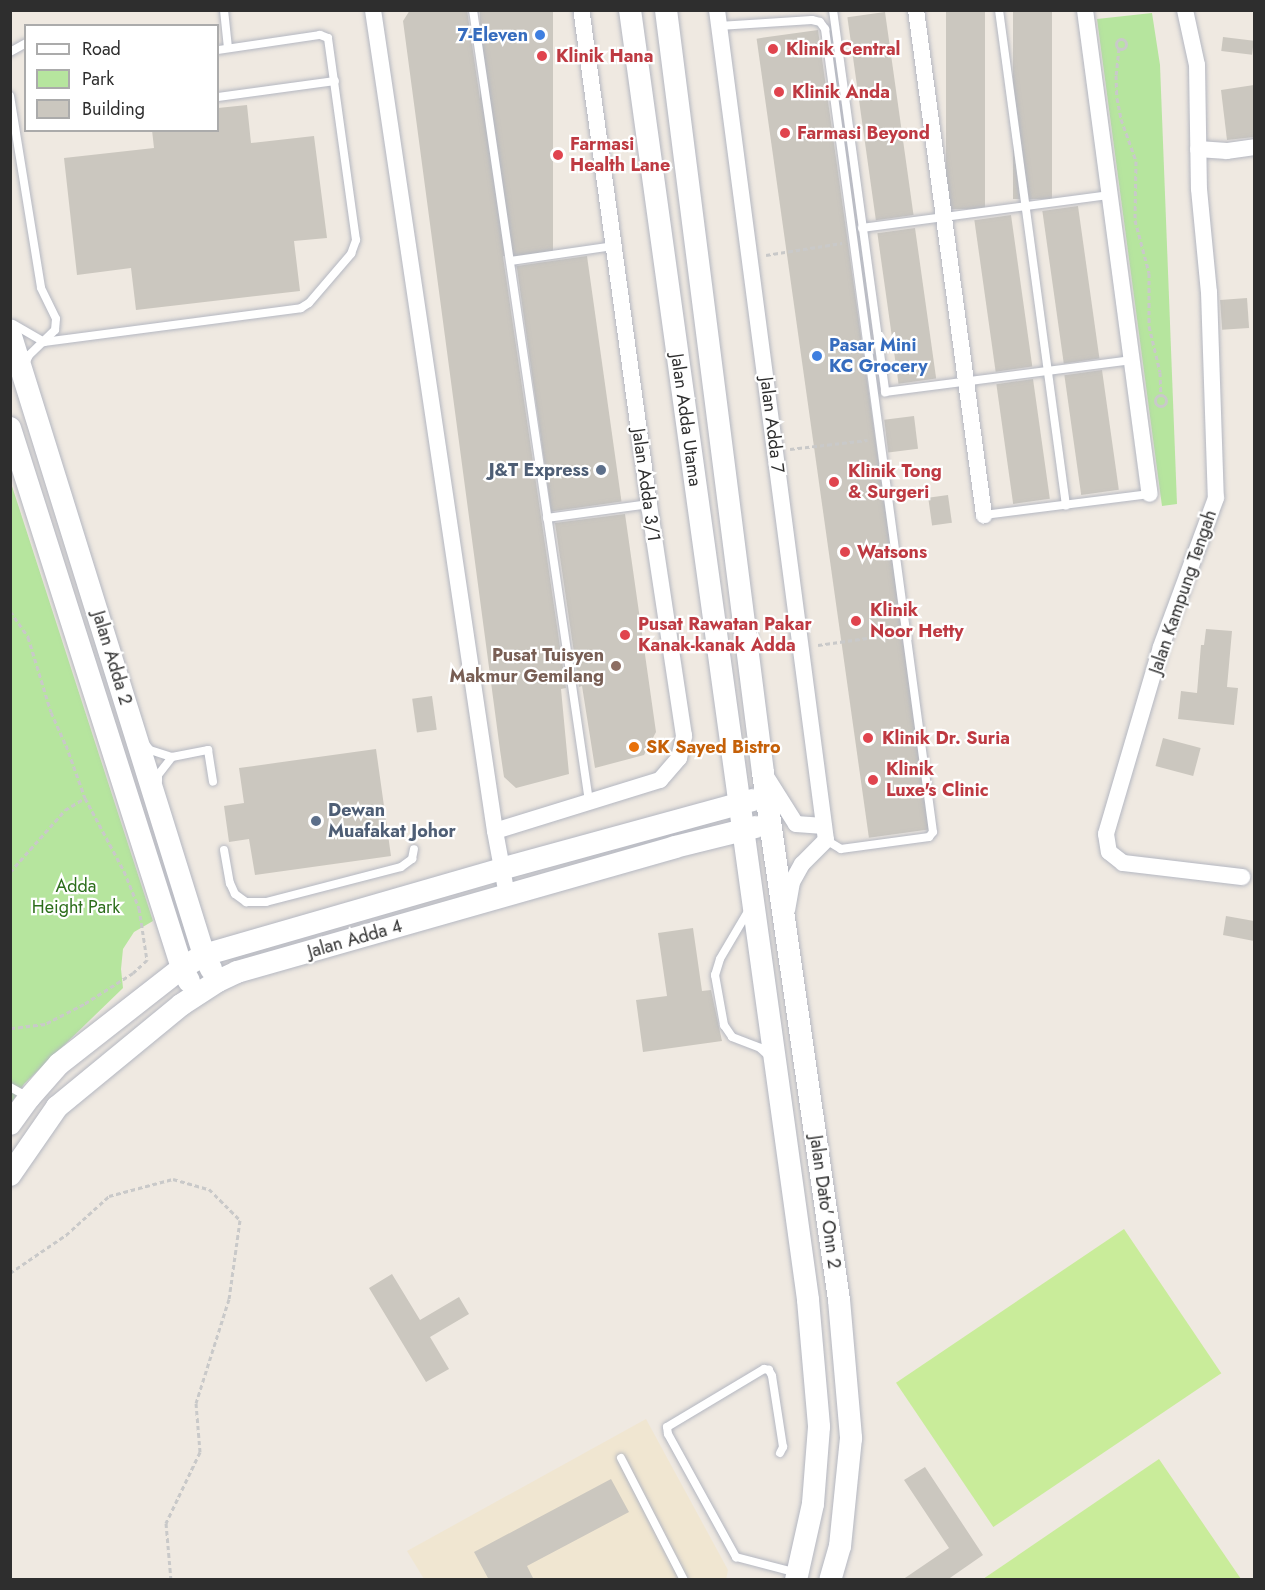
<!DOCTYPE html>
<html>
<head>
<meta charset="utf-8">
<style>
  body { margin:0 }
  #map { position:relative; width:1265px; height:1590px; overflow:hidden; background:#efe9e1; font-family:Jost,sans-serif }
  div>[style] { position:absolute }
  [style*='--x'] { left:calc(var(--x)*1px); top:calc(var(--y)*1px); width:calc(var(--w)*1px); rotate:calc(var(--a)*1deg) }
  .education>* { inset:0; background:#f0e6d1 }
  .green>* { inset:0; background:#b6e59e }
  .pitch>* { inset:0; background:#c9ec9a; transform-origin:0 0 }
  .building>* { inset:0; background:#cbc7bf; transform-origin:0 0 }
  .path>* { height:3px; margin-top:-1.5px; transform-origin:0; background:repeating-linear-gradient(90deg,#c9c9c9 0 4.5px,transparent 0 7.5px) }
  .path>.ring { margin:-1.5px; padding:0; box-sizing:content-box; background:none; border:3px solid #c9c9c9; border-radius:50% }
  .roads { filter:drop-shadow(0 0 2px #b4b7c1) drop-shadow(0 0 2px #b4b7c1) }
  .lane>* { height:8px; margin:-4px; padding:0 4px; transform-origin:4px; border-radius:4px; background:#fff }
  .street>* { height:16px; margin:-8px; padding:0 8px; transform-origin:8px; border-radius:8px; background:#fff }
  .secondary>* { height:22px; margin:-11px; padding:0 11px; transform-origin:11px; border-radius:11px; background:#fff }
  .dots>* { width:16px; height:16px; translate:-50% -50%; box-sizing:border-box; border:3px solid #fff; border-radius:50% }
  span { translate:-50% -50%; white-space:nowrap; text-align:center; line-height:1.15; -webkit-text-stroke:4.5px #fff; paint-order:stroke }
  .shop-label { font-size:18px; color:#366cbe; font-weight:700 }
  .right { translate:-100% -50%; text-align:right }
  .left { translate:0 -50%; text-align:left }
  .health-label { font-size:18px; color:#be3a42; font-weight:700 }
  .street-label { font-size:18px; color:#2e2e2e }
  .service-label { font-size:18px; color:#4e5e75; font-weight:700 }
  .education-label { font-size:18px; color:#785e54; font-weight:700 }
  .food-label { font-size:18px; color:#c56008; font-weight:700 }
  .park-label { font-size:18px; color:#2c6e1b }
  .frame { position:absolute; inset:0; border:12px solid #2e2e2e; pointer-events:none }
  .legend { position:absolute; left:24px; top:24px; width:195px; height:108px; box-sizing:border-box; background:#fff; border:2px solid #ababab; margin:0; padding:8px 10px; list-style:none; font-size:18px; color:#2e2e2e }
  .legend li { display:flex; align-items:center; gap:12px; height:30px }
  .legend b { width:30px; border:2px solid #ababab }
</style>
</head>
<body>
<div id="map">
  <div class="education">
    <i style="clip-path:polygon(646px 1419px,728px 1570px,726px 1580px,424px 1579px,407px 1551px)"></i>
  </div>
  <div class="green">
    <i style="clip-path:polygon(1152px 13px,1160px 65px,1177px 504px,1162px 506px,1097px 19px)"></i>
    <i style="clip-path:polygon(10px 480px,153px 921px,134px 932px,123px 949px,121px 969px,123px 988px,24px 1084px,11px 1103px)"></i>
  </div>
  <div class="pitch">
    <i style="left:1124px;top:1229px;width:174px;height:275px;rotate:56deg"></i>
    <i style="clip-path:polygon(1159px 1459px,1241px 1579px,983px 1579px)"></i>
  </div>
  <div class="building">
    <i style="clip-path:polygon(410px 10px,467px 10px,566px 688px,561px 689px,569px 774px,516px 788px,504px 777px,500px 750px,403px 21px)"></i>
    <i style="left:480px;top:10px;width:73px;height:246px"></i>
    <i style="left:946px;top:10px;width:39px;height:199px"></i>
    <i style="left:1013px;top:10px;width:39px;height:189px"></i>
    <i style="left:885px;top:12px;width:205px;height:38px;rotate:82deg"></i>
    <i style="left:818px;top:30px;width:807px;height:62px;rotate:82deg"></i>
    <i style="left:1223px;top:37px;width:31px;height:14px;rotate:7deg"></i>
    <i style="clip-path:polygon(1254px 85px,1254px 137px,1227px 140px,1221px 90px)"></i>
    <i style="clip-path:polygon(247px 105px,251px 143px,314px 136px,327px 238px,294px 241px,300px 291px,136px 310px,131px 268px,77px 275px,64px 158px,154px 148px,152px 130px,218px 130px,218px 108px)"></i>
    <i style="left:1078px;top:206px;width:154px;height:36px;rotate:82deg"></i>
    <i style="left:1011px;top:215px;width:153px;height:37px;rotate:82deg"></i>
    <i style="left:915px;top:228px;width:152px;height:38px;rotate:82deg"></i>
    <i style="left:587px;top:256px;width:248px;height:71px;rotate:82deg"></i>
    <i style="left:1247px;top:298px;width:30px;height:27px;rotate:86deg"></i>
    <i style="left:1102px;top:370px;width:121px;height:38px;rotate:82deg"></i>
    <i style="left:1033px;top:379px;width:121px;height:37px;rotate:82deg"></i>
    <i style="left:914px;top:416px;width:33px;height:30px;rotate:83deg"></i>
    <i style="left:948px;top:495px;width:28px;height:20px;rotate:82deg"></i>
    <i style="clip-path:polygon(625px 514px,656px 732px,644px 755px,595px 768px,582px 686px,579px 687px,555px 523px)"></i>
    <i style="clip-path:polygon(1206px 629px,1232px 631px,1227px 687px,1238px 688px,1234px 725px,1178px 719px,1181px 691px,1197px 693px,1201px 645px,1204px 645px)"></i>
    <i style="left:432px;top:696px;width:34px;height:20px;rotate:82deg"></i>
    <i style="left:1163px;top:738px;width:39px;height:29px;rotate:15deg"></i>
    <i style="clip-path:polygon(376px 749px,391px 856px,255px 875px,249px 839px,229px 842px,224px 806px,244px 803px,239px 768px)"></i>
    <i style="clip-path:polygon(1226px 916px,1254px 921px,1254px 941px,1223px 935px)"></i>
    <i style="clip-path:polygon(693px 928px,702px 991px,711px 990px,722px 1041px,643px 1052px,636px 1000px,667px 996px,658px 933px)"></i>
    <i style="clip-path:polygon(392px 1274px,420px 1320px,459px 1297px,469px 1314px,430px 1337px,449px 1369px,426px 1382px,369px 1288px)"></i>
    <i style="clip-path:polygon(925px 1467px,983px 1555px,947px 1580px,902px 1580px,949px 1548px,904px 1480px)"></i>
    <i style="clip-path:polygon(611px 1479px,629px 1512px,527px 1566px,534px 1580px,489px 1580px,474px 1552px)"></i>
  </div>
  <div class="path">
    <i class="ring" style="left:1116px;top:39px;width:7px;height:7px"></i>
    <i style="--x:1119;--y:48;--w:27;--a:96"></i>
    <i style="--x:1116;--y:75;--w:23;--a:88"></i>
    <i style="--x:1117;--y:98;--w:21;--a:79"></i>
    <i style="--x:1121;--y:119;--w:45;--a:70.3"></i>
    <i style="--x:1136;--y:161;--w:59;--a:91"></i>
    <i style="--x:1135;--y:220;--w:55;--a:75.2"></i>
    <i style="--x:1149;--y:273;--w:53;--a:90"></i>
    <i style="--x:1149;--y:326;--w:47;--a:76.6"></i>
    <i style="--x:1160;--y:372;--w:24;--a:88"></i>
    <i style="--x:766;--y:255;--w:77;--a:-9"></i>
    <i class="ring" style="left:1155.5px;top:395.5px;width:8px;height:8px"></i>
    <i style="--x:790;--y:449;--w:78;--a:-6.7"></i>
    <i style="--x:10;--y:611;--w:32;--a:55"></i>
    <i style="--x:28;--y:637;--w:78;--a:73"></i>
    <i style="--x:51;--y:712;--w:36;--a:66"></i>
    <i style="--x:66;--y:745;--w:56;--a:70.3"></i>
    <i style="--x:85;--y:798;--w:83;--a:61.9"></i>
    <i style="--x:124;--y:871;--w:40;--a:68"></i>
    <i style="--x:139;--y:908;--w:53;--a:81.3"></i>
    <i style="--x:147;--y:960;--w:19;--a:137"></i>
    <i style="--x:133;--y:973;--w:58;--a:147.7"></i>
    <i style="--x:84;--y:1004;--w:44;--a:152.9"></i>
    <i style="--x:45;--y:1024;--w:35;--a:173"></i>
    <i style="--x:818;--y:645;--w:78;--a:-8.1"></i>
    <i style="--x:10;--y:872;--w:83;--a:-48.4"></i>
    <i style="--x:65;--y:810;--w:23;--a:-31"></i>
    <i style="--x:10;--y:1273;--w:68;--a:-34.2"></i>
    <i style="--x:66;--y:1235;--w:58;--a:-42.2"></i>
    <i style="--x:109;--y:1196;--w:66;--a:-14.9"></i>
    <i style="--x:173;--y:1179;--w:37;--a:16"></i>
    <i style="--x:209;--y:1189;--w:44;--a:45"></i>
    <i style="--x:240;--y:1220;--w:80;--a:97.9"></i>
    <i style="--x:229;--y:1299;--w:109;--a:107.6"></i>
    <i style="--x:196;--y:1403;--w:49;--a:85.3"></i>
    <i style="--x:200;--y:1452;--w:79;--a:115.6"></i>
    <i style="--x:166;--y:1523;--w:57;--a:85"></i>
  </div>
  <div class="roads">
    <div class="lane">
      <i style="--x:224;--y:10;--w:38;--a:84"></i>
      <i style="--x:473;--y:10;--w:799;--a:81.66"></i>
      <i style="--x:833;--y:10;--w:386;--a:82.2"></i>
      <i style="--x:885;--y:392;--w:249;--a:-7.4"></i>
      <i style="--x:999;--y:10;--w:500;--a:82.3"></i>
      <i style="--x:719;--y:26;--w:93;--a:-3.7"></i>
      <i style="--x:812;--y:20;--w:8;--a:14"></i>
      <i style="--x:820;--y:22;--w:9;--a:54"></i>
      <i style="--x:825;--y:29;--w:810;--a:82.34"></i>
      <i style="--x:933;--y:832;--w:6;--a:129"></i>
      <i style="--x:929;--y:837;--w:89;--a:172.2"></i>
      <i style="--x:841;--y:849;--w:17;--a:-149"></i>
      <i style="--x:10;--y:52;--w:18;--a:-29"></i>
      <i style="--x:10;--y:96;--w:194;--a:80.8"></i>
      <i style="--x:41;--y:288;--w:34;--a:64"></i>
      <i style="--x:56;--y:319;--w:11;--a:95"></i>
      <i style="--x:55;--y:330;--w:36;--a:136"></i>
      <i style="--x:29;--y:355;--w:10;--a:114"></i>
      <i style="--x:218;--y:97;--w:118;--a:-7.8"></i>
      <i style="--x:862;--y:228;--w:250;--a:-7.6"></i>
      <i style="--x:511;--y:261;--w:104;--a:-8.3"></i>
      <i style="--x:13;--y:324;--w:36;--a:30"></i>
      <i style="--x:44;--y:342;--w:259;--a:-7.5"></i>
      <i style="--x:301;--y:308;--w:9;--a:-32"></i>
      <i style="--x:309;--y:303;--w:65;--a:-49.4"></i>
      <i style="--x:351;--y:254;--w:15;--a:-70"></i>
      <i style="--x:356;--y:240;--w:204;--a:-97.9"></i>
      <i style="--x:328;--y:38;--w:9;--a:-159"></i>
      <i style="--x:320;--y:35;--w:103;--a:171.6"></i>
      <i style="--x:984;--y:515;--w:167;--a:-7.2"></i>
      <i style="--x:547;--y:518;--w:103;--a:-7.8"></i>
      <i style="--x:146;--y:745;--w:6;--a:51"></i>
      <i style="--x:150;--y:750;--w:23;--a:18"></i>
      <i style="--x:172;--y:757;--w:37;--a:-11"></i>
      <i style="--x:208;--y:750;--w:32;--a:81"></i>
      <i style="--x:158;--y:781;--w:6;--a:-90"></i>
      <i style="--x:158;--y:775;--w:23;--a:-52"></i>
      <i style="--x:224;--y:850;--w:34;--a:80"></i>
      <i style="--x:230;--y:883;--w:12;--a:66"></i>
      <i style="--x:235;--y:894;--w:14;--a:36"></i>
      <i style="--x:246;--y:902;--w:20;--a:0"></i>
      <i style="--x:266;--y:902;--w:139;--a:-14.5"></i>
      <i style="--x:401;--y:867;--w:14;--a:-36"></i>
      <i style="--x:412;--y:859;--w:10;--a:-79"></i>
      <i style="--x:750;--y:908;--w:59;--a:120.5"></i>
      <i style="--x:720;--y:959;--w:17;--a:107"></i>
      <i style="--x:715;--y:975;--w:51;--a:79.8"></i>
      <i style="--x:724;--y:1025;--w:14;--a:56"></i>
      <i style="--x:732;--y:1037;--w:30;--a:21"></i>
      <i style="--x:760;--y:1048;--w:13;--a:42"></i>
      <i style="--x:10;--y:1087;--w:21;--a:29"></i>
      <i style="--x:780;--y:1453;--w:7;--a:-63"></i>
      <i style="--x:783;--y:1447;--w:72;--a:-98.8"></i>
      <i style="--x:772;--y:1376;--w:7;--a:-117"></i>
      <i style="--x:769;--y:1370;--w:5;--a:-169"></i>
      <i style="--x:764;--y:1369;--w:113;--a:149.1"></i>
      <i style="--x:667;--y:1427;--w:7;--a:82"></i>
      <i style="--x:668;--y:1434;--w:141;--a:61.1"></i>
      <i style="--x:736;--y:1557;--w:63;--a:14.7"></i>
      <i style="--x:621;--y:1458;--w:137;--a:62.7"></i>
    </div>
    <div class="street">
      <i style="--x:373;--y:10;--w:830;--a:81.55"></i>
      <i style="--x:495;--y:831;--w:65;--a:79.4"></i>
      <i style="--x:717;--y:10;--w:837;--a:82.52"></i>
      <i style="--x:826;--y:840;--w:34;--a:135"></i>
      <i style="--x:802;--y:864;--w:21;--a:119"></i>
      <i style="--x:792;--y:882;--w:28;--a:100"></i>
      <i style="--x:916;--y:10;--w:510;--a:82.33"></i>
      <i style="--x:1085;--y:10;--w:488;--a:82.4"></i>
      <i style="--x:1185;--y:10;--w:56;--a:77.7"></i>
      <i style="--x:1197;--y:65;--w:124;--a:89.1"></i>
      <i style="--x:1199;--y:189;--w:103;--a:84.5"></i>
      <i style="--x:1209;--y:292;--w:206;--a:88.1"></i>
      <i style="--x:1216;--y:498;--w:159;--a:110.3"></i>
      <i style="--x:1161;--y:647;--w:195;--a:106.4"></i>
      <i style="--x:1106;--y:834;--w:18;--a:81"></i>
      <i style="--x:1109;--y:852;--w:18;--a:38"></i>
      <i style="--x:1123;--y:863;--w:120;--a:6.7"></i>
      <i style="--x:1198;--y:149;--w:29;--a:4"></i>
      <i style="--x:1227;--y:151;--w:27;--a:-8"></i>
      <i style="--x:767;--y:778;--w:54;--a:57.8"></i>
      <i style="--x:796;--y:824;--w:28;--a:4"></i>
      <i style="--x:495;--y:831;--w:173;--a:-17.2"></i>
      <i style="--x:660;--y:780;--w:29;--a:-49"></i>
      <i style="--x:679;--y:758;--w:23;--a:-77"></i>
      <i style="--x:684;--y:736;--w:235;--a:-98.6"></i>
      <i style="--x:649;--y:504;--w:499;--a:-97.8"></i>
    </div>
    <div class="secondary">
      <i style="--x:630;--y:10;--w:1302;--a:82.14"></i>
      <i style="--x:808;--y:1300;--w:127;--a:85"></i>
      <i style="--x:819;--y:1427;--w:77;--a:94.5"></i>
      <i style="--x:813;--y:1504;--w:78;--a:102.6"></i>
      <i style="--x:666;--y:10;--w:769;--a:82.75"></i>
      <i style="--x:763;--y:773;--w:532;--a:81.79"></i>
      <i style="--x:839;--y:1300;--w:139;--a:85"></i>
      <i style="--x:851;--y:1438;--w:109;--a:95.8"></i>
      <i style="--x:840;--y:1546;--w:35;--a:106"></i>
      <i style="--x:10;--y:333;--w:652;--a:72.68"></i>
      <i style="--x:204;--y:955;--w:16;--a:63"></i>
      <i style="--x:10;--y:428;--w:567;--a:72.33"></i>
      <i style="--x:182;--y:968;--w:15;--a:62"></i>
      <i style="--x:10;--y:1124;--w:32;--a:-54"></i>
      <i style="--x:29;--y:1098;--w:45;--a:-48.6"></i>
      <i style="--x:59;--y:1064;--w:156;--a:-38"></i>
      <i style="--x:182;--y:968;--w:26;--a:-31"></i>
      <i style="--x:204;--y:955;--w:309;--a:-16.1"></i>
      <i style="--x:501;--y:869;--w:261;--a:-15.3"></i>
      <i style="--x:10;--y:1175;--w:83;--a:-55.3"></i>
      <i style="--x:57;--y:1107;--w:161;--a:-39.4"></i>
      <i style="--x:181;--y:1005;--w:44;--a:-33"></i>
      <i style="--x:218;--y:981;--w:21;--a:-25"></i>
      <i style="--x:237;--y:972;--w:455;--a:-15.9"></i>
      <i style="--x:675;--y:847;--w:83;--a:-13.9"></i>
    </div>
  </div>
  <div class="dots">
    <i style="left:540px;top:35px;background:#3f7fe0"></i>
    <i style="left:773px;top:49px;background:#e0444e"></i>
    <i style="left:542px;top:56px;background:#e0444e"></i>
    <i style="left:779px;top:92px;background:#e0444e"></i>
    <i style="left:785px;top:133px;background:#e0444e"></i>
    <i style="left:558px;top:155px;background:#e0444e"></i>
    <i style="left:817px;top:356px;background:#3f7fe0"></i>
    <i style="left:601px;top:470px;background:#5c6f8a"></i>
    <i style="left:834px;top:482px;background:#e0444e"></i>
    <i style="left:845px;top:552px;background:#e0444e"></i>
    <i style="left:856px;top:621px;background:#e0444e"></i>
    <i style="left:625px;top:635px;background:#e0444e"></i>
    <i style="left:616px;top:666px;background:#8d6e63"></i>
    <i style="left:868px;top:738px;background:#e0444e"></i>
    <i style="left:634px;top:747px;background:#e8710a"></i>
    <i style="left:873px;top:780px;background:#e0444e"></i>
    <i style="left:316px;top:821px;background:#5c6f8a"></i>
  </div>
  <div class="shop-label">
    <span class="right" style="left:528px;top:35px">7-Eleven</span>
    <span class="left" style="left:829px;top:356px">Pasar Mini<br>KC Grocery</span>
  </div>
  <div class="health-label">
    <span class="left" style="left:786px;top:49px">Klinik Central</span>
    <span class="left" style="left:556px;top:56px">Klinik Hana</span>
    <span class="left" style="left:792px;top:92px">Klinik Anda</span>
    <span class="left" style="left:797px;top:133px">Farmasi Beyond</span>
    <span class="left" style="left:570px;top:155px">Farmasi<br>Health Lane</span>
    <span class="left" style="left:848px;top:482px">Klinik Tong<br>&amp; Surgeri</span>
    <span class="left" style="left:857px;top:552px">Watsons</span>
    <span class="left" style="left:870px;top:621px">Klinik<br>Noor Hetty</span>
    <span class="left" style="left:638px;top:635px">Pusat Rawatan Pakar<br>Kanak-kanak Adda</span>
    <span class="left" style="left:882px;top:738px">Klinik Dr. Suria</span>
    <span class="left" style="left:886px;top:780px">Klinik<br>Luxe's Clinic</span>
  </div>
  <div class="street-label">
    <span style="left:686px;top:420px;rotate:82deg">Jalan Adda Utama</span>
    <span style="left:772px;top:425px;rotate:83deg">Jalan Adda 7</span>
    <span style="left:646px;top:485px;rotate:82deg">Jalan Adda 3/1</span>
    <span style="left:1183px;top:592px;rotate:-71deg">Jalan Kampung Tengah</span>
    <span style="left:112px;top:658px;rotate:73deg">Jalan Adda 2</span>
    <span style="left:355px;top:939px;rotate:-16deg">Jalan Adda 4</span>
    <span style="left:825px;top:1202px;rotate:82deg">Jalan Dato' Onn 2</span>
  </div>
  <div class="service-label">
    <span class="right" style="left:589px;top:470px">J&amp;T Express</span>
    <span class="left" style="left:328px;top:821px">Dewan<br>Muafakat Johor</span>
  </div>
  <div class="education-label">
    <span class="right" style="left:604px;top:666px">Pusat Tuisyen<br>Makmur Gemilang</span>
  </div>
  <div class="food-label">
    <span class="left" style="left:646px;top:747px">SK Sayed Bistro</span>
  </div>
  <div class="park-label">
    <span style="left:76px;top:897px">Adda<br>Height Park</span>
  </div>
  <div class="frame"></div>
  <ul class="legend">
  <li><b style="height:8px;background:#fff"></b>Road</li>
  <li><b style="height:16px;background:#b6e59e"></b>Park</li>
  <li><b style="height:16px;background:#cbc7bf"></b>Building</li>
  </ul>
</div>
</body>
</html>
